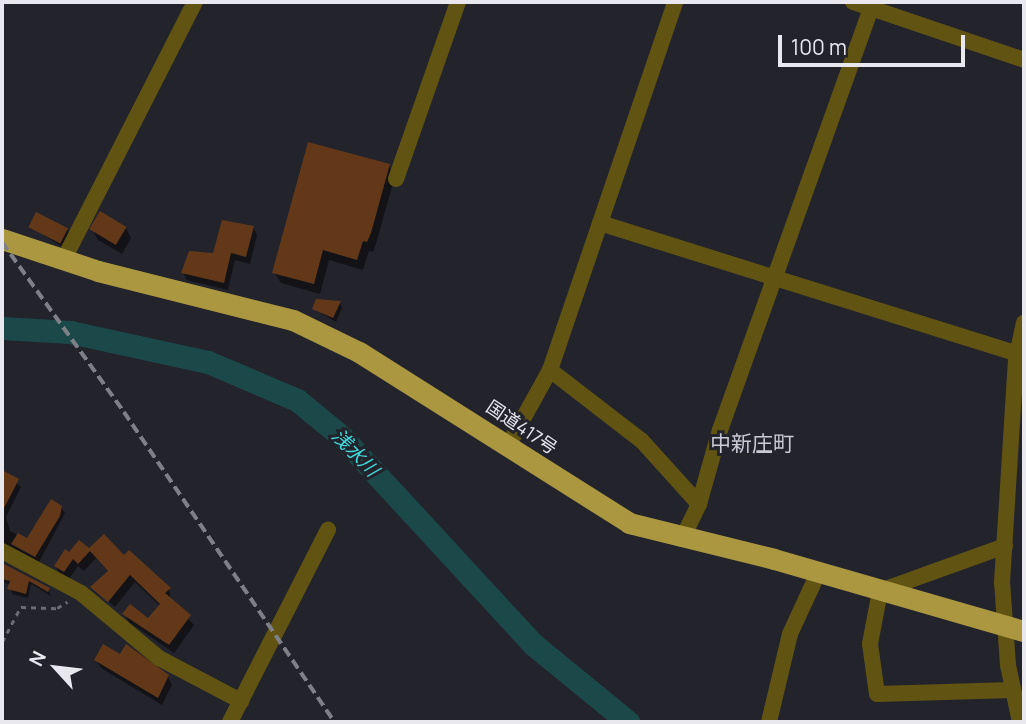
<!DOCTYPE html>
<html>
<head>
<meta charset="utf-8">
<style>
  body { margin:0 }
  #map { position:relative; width:1026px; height:724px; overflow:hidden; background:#23232c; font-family:Manrope,"Noto Sans JP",sans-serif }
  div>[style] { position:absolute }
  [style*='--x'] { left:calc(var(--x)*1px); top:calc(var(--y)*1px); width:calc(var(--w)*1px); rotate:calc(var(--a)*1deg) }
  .shadow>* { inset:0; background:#0007 }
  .river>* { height:23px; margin:-11.5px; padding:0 11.5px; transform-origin:11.5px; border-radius:11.5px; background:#1b494a }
  .building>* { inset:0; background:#623819; transform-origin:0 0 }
  .path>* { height:2.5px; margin-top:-1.25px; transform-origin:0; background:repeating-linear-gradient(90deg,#6b6b73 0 5px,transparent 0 10px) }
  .minor>* { height:16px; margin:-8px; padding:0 8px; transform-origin:8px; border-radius:8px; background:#615413 }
  .highway>* { height:21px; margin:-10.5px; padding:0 10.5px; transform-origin:10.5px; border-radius:10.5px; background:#aa973f }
  .rail>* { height:3.5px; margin-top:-1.75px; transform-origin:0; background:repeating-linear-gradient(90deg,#7f7f87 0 10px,transparent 0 15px) }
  span { translate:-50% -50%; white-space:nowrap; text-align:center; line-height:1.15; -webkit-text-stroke:6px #23232c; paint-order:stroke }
  .street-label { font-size:18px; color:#e8e8ee }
  .water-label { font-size:19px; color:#41d9da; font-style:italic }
  .quarter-label { font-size:21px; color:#cacad6 }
  .frame { position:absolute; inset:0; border:4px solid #e8e8ee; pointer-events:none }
  .north { position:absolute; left:21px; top:633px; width:70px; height:70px; -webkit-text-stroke:5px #23232c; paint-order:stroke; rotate:297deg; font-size:19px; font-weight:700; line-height:28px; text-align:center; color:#e8e8ee }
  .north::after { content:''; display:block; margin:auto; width:24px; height:32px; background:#e8e8ee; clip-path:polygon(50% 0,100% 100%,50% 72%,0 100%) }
  .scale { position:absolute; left:778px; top:35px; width:187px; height:32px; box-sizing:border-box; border:4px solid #e8e8ee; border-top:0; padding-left:9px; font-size:21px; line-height:24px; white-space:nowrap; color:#e8e8ee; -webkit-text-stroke:5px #23232c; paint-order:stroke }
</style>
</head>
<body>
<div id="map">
  <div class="shadow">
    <i style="clip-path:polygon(389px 166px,395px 176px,376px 244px,373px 252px,369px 251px,363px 270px,329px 260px,320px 294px,281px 283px,274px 272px)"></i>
    <i style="clip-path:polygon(31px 227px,67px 229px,70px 235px,64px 248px)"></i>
    <i style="clip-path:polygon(253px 227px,257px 235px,250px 264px,235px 260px,228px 290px,187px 280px,183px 272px)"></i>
    <i style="clip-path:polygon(126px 228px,131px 238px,122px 254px,98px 240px,93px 230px)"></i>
    <i style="clip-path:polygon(340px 303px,342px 308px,336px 322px,314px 309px)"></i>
    <i style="clip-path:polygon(2px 473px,21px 487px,6px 517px,10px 531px,28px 541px,61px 507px,65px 513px,39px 562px,2px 544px)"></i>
    <i style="clip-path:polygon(89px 551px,124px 558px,169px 589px,171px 600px,194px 625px,174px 653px,129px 622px,124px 614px,148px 620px,160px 606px,135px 582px,115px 607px,93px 588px,109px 572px,96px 558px,84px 571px,78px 566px,69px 579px,60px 575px,56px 567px,69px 554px)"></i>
    <i style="clip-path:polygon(3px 566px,48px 589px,51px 596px,31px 584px,28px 598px,12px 594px,11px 585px,2px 582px)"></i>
    <i style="clip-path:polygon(96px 660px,168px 677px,172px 685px,162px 705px,101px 668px)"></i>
  </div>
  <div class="river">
    <i style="--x:2;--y:328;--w:68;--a:3.4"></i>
    <i style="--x:70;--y:332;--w:141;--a:12.3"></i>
    <i style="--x:208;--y:362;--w:97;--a:23.1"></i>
    <i style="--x:297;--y:400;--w:57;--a:39.3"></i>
    <i style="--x:341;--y:436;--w:284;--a:47.3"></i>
    <i style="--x:534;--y:645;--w:122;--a:39.3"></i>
  </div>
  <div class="building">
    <i style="clip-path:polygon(308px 142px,390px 164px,371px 233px,367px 242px,363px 241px,357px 260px,323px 250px,314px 284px,272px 273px)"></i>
    <i style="left:100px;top:211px;width:31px;height:21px;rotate:31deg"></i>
    <i style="left:36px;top:212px;width:36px;height:17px;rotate:27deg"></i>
    <i style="clip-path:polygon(222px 220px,254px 226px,246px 257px,231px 253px,224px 283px,181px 273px,189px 251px,213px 253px)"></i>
    <i style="clip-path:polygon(316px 299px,341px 301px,333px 318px,312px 309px)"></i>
    <i style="clip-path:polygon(2px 470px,19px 479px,2px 512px)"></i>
    <i style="clip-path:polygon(51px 499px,62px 506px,60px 516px,35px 557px,11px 544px,18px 533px,27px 538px)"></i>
    <i style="clip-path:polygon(104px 534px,124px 555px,129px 550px,171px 588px,165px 593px,191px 615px,169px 645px,122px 614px,130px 604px,148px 618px,160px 604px,130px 575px,108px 602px,90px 587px,108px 571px,90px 551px,78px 564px,73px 559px,64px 572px,54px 566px,65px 549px,69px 552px,79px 540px,89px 548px)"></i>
    <i style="clip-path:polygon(2px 563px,50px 588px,48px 592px,29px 581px,26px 594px,7px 589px,10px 581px,2px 579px)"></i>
    <i style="clip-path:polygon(103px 644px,120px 654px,126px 644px,169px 675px,158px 698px,94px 660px)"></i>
  </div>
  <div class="path">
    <i style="--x:2;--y:642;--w:40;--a:-62"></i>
    <i style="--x:21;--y:607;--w:36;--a:2"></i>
    <i style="--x:57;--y:608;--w:12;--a:-31"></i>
  </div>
  <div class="minor">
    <i style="--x:853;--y:2;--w:181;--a:18.7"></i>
    <i style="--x:396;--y:179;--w:188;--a:-70.7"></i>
    <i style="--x:600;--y:223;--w:437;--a:17.4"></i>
    <i style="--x:64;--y:259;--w:288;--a:-63"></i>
    <i style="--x:550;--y:370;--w:116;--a:37.7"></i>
    <i style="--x:642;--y:441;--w:85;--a:47.9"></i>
    <i style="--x:509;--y:444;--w:85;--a:-61"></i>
    <i style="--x:550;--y:370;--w:389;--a:-71.2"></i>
    <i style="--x:682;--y:539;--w:39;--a:-64"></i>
    <i style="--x:699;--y:504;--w:77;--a:-74.2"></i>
    <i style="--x:720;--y:430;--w:448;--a:-70.3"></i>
    <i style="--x:1005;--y:546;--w:133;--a:160.2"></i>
    <i style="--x:880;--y:591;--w:54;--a:100.7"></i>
    <i style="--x:870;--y:644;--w:50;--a:82"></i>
    <i style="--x:877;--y:694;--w:136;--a:-1.7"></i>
    <i style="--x:2;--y:551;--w:89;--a:28"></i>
    <i style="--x:81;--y:593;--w:102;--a:39.8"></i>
    <i style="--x:159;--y:658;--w:93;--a:27.7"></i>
    <i style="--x:230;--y:722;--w:216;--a:-63"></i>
    <i style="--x:769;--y:722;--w:90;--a:-76.6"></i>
    <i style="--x:790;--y:634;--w:69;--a:-65.3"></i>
    <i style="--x:1020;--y:722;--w:58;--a:-101.9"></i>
    <i style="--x:1008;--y:665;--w:83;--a:-94.1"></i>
    <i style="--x:1002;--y:582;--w:222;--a:-86.4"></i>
    <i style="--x:1016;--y:360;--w:38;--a:-78"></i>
  </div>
  <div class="highway">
    <i style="--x:2;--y:239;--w:101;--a:18.4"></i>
    <i style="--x:98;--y:271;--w:201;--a:14.1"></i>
    <i style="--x:293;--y:320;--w:73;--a:25.9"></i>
    <i style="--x:359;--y:352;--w:320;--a:32.3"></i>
    <i style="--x:629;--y:523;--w:149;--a:13.9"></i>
    <i style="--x:774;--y:559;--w:260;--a:16.1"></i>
  </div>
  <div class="rail">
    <i style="--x:2;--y:242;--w:209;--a:54.3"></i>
    <i style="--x:124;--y:412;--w:375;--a:55.8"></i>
  </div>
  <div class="street-label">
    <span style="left:522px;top:427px;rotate:34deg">国道417号</span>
  </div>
  <div class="water-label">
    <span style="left:355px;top:453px;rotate:46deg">浅水川</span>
  </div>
  <div class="quarter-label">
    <span style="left:752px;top:443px">中新庄町</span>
  </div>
  <div class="frame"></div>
  <div class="north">N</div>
  <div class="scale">100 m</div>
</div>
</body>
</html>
